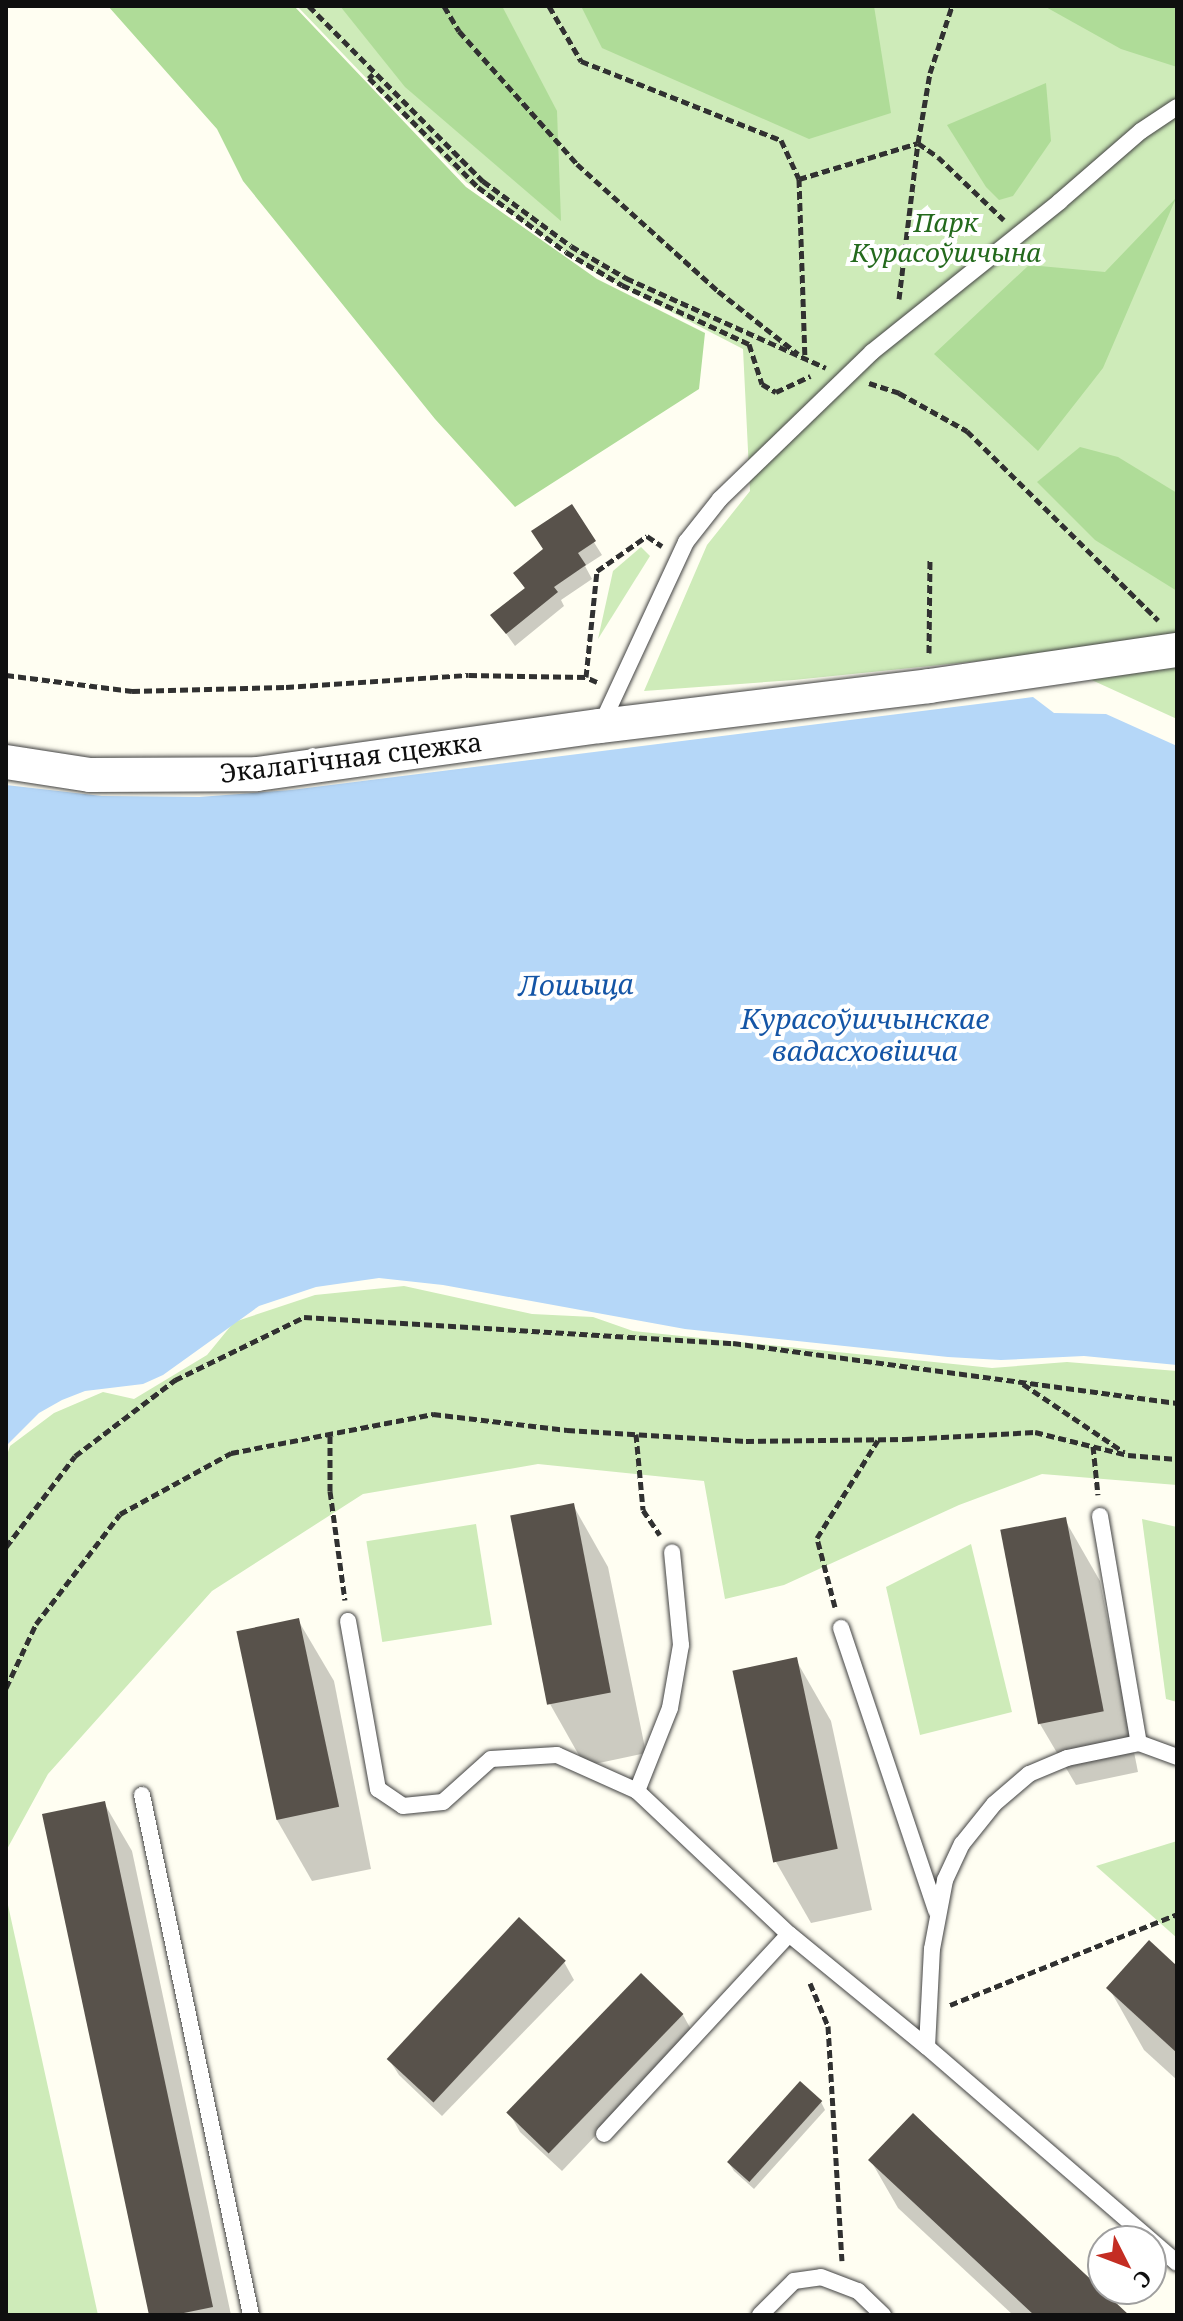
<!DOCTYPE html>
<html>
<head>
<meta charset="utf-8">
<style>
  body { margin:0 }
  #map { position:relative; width:1183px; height:2321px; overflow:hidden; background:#fffef2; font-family:"Noto Serif",serif }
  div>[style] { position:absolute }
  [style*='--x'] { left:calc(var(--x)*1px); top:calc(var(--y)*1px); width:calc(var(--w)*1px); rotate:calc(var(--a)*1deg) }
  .green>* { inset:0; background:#ceebb9; transform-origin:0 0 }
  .forest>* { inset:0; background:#afdc98 }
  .water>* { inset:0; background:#b5d7f8 }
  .shadow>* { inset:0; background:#0003 }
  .building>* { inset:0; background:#58524b; transform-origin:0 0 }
  .path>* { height:5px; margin-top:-2.5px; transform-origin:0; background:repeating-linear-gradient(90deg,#313131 0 8px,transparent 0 12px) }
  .roads { filter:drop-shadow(0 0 2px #424242) drop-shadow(0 0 2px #424242) }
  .lane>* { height:16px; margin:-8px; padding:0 8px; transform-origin:8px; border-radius:8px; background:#fff }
  .street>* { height:34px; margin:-17px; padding:0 17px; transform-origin:17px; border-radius:17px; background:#fff }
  span { translate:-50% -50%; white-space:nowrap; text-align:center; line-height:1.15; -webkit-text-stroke:8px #fff; paint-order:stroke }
  .park-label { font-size:26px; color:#246a1d; font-style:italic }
  .street-label { font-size:26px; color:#0f0f0f }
  .water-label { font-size:28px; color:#1455a6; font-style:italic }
  .frame { position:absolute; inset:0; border:8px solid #0f0f0f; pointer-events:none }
  .north { position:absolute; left:1087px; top:2225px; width:80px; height:80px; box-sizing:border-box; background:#fff; border:2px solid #9f9f9f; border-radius:50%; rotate:132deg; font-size:22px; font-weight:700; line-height:32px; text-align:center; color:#0f0f0f }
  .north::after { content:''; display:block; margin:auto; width:28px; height:36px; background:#c42d23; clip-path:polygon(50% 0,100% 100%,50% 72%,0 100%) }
</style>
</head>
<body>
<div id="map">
  <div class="green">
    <i style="clip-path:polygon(297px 6px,1177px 6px,1177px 719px,1037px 655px,794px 680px,644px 691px,707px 545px,750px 491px,743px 349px,596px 273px,466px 182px)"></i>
    <i style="clip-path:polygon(641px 547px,650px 556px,598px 639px,613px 571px)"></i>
    <i style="clip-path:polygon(404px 1286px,532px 1314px,593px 1317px,633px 1331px,992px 1368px,1067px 1362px,1177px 1371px,1177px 1485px,1042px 1474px,959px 1505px,784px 1585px,725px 1599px,704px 1481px,538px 1464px,363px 1494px,212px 1591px,48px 1774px,6px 1851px,6px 1458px,10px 1446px,54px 1413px,103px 1392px,134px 1399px,207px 1355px,234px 1322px,315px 1295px)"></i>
    <i style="clip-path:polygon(1142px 1519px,1177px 1527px,1177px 1702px,1166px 1699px)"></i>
    <i style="left:476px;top:1524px;width:102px;height:111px;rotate:81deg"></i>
    <i style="clip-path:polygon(971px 1544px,1012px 1712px,920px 1735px,886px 1587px)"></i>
    <i style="clip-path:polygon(1177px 1841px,1177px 1938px,1096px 1866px)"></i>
    <i style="clip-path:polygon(6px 1896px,98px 2315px,6px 2315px)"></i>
  </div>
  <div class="forest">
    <i style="clip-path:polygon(108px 6px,294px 6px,466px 187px,597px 279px,705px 333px,699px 389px,515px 507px,435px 419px,243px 181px,217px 129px)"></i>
    <i style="clip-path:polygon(340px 6px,502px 6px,557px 111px,561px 221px,405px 87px)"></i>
    <i style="clip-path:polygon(581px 6px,874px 6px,891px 113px,809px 139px,602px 48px)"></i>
    <i style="clip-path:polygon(1044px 6px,1177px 6px,1177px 67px,1121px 49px)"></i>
    <i style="clip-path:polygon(1046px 83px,1051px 141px,1013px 196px,999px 200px,986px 187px,947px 125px)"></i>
    <i style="clip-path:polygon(1176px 198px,1103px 368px,1038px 451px,934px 354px,1029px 265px,1105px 272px)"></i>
    <i style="clip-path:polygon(1080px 447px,1118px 457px,1177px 493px,1177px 591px,1095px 540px,1037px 482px)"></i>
  </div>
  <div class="water">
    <i style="clip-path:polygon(1033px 697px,1054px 713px,1106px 714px,1177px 746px,1177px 1365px,1084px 1356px,1001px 1360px,948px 1357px,685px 1329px,443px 1285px,379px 1278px,316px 1287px,259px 1306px,163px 1375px,143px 1384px,85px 1391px,62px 1400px,39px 1413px,6px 1446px,6px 785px,102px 796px,199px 797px,291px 790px)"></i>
  </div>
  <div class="shadow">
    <i style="clip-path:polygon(571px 506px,602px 555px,585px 566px,592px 579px,561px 600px,564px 606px,515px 646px,493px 615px,525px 589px,516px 574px,545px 550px)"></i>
    <i style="clip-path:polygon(573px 1505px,608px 1567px,646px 1753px,585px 1766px,550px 1704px)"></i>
    <i style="clip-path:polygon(1065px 1520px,1100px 1581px,1138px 1772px,1076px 1785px,1040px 1724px,1002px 1532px)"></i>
    <i style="clip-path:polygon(298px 1620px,334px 1681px,371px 1869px,312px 1881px,277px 1820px)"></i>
    <i style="clip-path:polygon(796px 1660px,831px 1721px,872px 1910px,811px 1923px,776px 1862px,736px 1673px)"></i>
    <i style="clip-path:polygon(104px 1803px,132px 1851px,231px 2315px,151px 2315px)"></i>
    <i style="clip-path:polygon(564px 1962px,574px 1980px,442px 2116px,399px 2075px,388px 2058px)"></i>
    <i style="clip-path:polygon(1177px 1968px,1177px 2080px,1144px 2050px,1109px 1988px)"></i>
    <i style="clip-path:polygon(683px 2015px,693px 2033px,562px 2171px,520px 2132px,510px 2114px)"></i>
    <i style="clip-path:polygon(821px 2102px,825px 2110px,754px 2189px,734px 2171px,729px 2163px)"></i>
    <i style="clip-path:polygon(871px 2161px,1126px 2315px,1013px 2315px,898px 2208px)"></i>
  </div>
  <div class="building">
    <i style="clip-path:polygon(572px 504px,596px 541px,578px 553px,586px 565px,554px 587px,558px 592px,506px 634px,490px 615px,525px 588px,513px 573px,543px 549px,531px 531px)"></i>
    <i style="left:574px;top:1503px;width:193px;height:65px;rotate:79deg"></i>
    <i style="left:1066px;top:1517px;width:198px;height:67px;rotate:79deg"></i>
    <i style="left:299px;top:1618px;width:193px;height:64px;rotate:78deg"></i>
    <i style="left:797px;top:1657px;width:196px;height:66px;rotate:78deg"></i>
    <i style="clip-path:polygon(105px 1801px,213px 2307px,174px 2315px,149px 2315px,42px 1814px)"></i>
    <i style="left:519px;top:1917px;width:64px;height:194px;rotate:43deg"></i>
    <i style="clip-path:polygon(1149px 1940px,1177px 1966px,1177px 2053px,1106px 1988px)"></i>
    <i style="left:641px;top:1973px;width:59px;height:194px;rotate:44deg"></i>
    <i style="left:800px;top:2081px;width:30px;height:109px;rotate:42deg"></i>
    <i style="clip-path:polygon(913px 2113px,936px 2135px,1129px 2315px,1034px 2315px,868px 2160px)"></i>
  </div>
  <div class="path">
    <i style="--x:309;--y:6;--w:247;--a:45.2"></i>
    <i style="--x:483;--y:181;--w:109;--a:36.5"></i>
    <i style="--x:571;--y:246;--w:64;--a:30.2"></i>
    <i style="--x:626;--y:278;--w:219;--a:24.2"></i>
    <i style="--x:444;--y:6;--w:29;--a:59"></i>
    <i style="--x:459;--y:31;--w:178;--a:48.4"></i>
    <i style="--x:577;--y:164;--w:190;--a:42"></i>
    <i style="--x:718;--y:291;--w:102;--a:38.2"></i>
    <i style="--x:549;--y:6;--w:64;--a:59.8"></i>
    <i style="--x:581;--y:61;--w:215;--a:21.6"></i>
    <i style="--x:781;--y:140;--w:43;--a:65.2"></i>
    <i style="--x:799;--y:179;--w:181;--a:88.1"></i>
    <i style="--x:373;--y:74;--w:6;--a:135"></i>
    <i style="--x:369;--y:78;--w:154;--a:45"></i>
    <i style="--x:478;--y:187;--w:109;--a:36.5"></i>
    <i style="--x:566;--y:252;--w:65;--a:30.5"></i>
    <i style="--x:622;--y:285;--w:140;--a:24.9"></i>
    <i style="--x:749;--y:344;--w:42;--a:72"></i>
    <i style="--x:762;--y:384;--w:16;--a:30"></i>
    <i style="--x:776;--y:392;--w:38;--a:-25"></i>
    <i style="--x:799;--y:179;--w:124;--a:-16.8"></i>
    <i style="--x:918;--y:143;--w:24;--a:35"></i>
    <i style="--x:938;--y:157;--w:91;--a:43.7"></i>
    <i style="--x:899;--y:299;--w:157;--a:-83.1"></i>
    <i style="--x:918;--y:143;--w:71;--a:-80.3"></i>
    <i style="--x:930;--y:73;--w:71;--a:-71.8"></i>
    <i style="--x:869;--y:383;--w:32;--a:18"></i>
    <i style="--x:899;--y:393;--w:78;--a:29.2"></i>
    <i style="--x:967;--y:431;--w:269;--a:44.7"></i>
    <i style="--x:929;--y:653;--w:95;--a:-89.4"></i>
    <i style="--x:6;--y:675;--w:127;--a:7.2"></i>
    <i style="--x:132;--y:691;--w:154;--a:-1.5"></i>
    <i style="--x:286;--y:687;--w:183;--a:-3.8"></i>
    <i style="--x:469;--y:675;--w:117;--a:1"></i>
    <i style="--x:597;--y:682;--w:12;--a:-156"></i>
    <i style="--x:586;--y:677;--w:107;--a:-84.1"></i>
    <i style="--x:597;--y:571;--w:61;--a:-35"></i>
    <i style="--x:647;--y:536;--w:18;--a:34"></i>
    <i style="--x:1023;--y:1384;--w:122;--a:34"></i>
    <i style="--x:636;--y:1434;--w:76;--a:84.7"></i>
    <i style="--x:643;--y:1510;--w:30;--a:56"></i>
    <i style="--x:330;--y:1436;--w:55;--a:90"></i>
    <i style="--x:330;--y:1491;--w:110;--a:82.2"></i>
    <i style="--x:1093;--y:1446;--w:49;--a:84.2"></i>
    <i style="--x:6;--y:1547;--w:114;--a:-52.8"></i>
    <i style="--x:75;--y:1456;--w:126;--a:-37.2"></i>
    <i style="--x:175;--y:1380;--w:144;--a:-26"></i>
    <i style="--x:304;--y:1317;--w:430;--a:3.5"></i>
    <i style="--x:733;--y:1343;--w:448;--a:7.7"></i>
    <i style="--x:835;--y:1607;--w:71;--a:-104.6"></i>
    <i style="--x:817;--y:1538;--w:115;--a:-58.1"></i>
    <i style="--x:6;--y:1688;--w:71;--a:-64.9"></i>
    <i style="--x:36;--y:1624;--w:138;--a:-52.6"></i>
    <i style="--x:120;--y:1514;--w:127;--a:-28.8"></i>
    <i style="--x:231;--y:1453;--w:206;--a:-10.9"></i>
    <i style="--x:433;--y:1414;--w:135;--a:6.8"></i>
    <i style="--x:567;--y:1430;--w:179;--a:3.5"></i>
    <i style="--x:746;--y:1441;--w:159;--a:-0.7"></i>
    <i style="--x:905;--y:1439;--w:130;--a:-3.1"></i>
    <i style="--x:1035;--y:1432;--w:96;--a:13.9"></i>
    <i style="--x:1128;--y:1455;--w:49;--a:4.7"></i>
    <i style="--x:810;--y:1983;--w:47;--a:67.3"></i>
    <i style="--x:828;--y:2026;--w:235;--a:86.6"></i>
    <i style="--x:950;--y:2005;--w:245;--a:-21.8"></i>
  </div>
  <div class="roads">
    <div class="lane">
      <i style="--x:601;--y:725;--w:202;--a:-65.1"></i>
      <i style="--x:686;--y:542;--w:55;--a:-51.7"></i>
      <i style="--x:720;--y:499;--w:211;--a:-44"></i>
      <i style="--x:872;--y:352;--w:240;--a:-38.7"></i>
      <i style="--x:1059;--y:202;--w:108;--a:-40.9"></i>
      <i style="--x:1141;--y:131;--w:43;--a:-33.7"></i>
      <i style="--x:1100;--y:1516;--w:230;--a:80.3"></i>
      <i style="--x:348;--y:1621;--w:171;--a:79.9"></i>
      <i style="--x:378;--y:1789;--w:30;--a:34"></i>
      <i style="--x:403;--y:1806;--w:40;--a:-5.7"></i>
      <i style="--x:443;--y:1802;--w:64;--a:-41.9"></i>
      <i style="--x:491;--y:1759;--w:66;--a:-3.5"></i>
      <i style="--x:557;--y:1755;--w:88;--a:24.2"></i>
      <i style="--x:637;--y:1791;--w:209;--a:43.3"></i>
      <i style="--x:789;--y:1934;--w:178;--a:39.3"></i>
      <i style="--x:927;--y:2047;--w:330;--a:40.8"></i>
      <i style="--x:841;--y:1628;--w:298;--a:71.4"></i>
      <i style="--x:637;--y:1791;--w:89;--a:-68.3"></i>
      <i style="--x:670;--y:1708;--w:64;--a:-80.1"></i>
      <i style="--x:681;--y:1645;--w:93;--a:-95.5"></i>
      <i style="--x:142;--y:1795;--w:531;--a:78.16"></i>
      <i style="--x:927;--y:2047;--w:98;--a:-87.1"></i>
      <i style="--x:932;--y:1949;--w:70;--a:-79.3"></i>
      <i style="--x:945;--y:1880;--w:40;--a:-65"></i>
      <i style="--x:962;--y:1844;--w:51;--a:-51.3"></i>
      <i style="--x:994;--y:1804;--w:46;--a:-40.6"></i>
      <i style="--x:1029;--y:1774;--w:41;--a:-22.8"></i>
      <i style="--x:1067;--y:1758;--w:74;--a:-11.8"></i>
      <i style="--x:1139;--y:1743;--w:40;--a:20.2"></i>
      <i style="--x:604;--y:2134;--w:272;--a:-47.2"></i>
      <i style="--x:760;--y:2315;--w:48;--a:-45"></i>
      <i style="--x:794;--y:2281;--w:27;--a:-8"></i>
      <i style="--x:821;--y:2277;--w:40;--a:21"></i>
      <i style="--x:858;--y:2291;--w:35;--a:44"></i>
    </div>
    <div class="street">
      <i style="--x:6;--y:762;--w:85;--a:8.8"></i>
      <i style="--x:90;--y:775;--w:167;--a:-0.3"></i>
      <i style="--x:257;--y:774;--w:346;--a:-8"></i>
      <i style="--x:600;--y:726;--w:331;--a:-6.9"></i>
      <i style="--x:929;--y:686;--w:251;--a:-8.3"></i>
    </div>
  </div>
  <div class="park-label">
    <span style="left:946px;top:238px">Парк<br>Курасоўшчына</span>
  </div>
  <div class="street-label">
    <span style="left:351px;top:758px;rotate:-7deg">Экалагічная сцежка</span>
  </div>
  <div class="water-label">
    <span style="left:576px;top:984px;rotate:-1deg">Лошыца</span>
    <span style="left:865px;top:1034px">Курасоўшчынскае<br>вадасховішча</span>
  </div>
  <div class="frame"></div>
  <div class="north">С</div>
</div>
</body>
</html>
